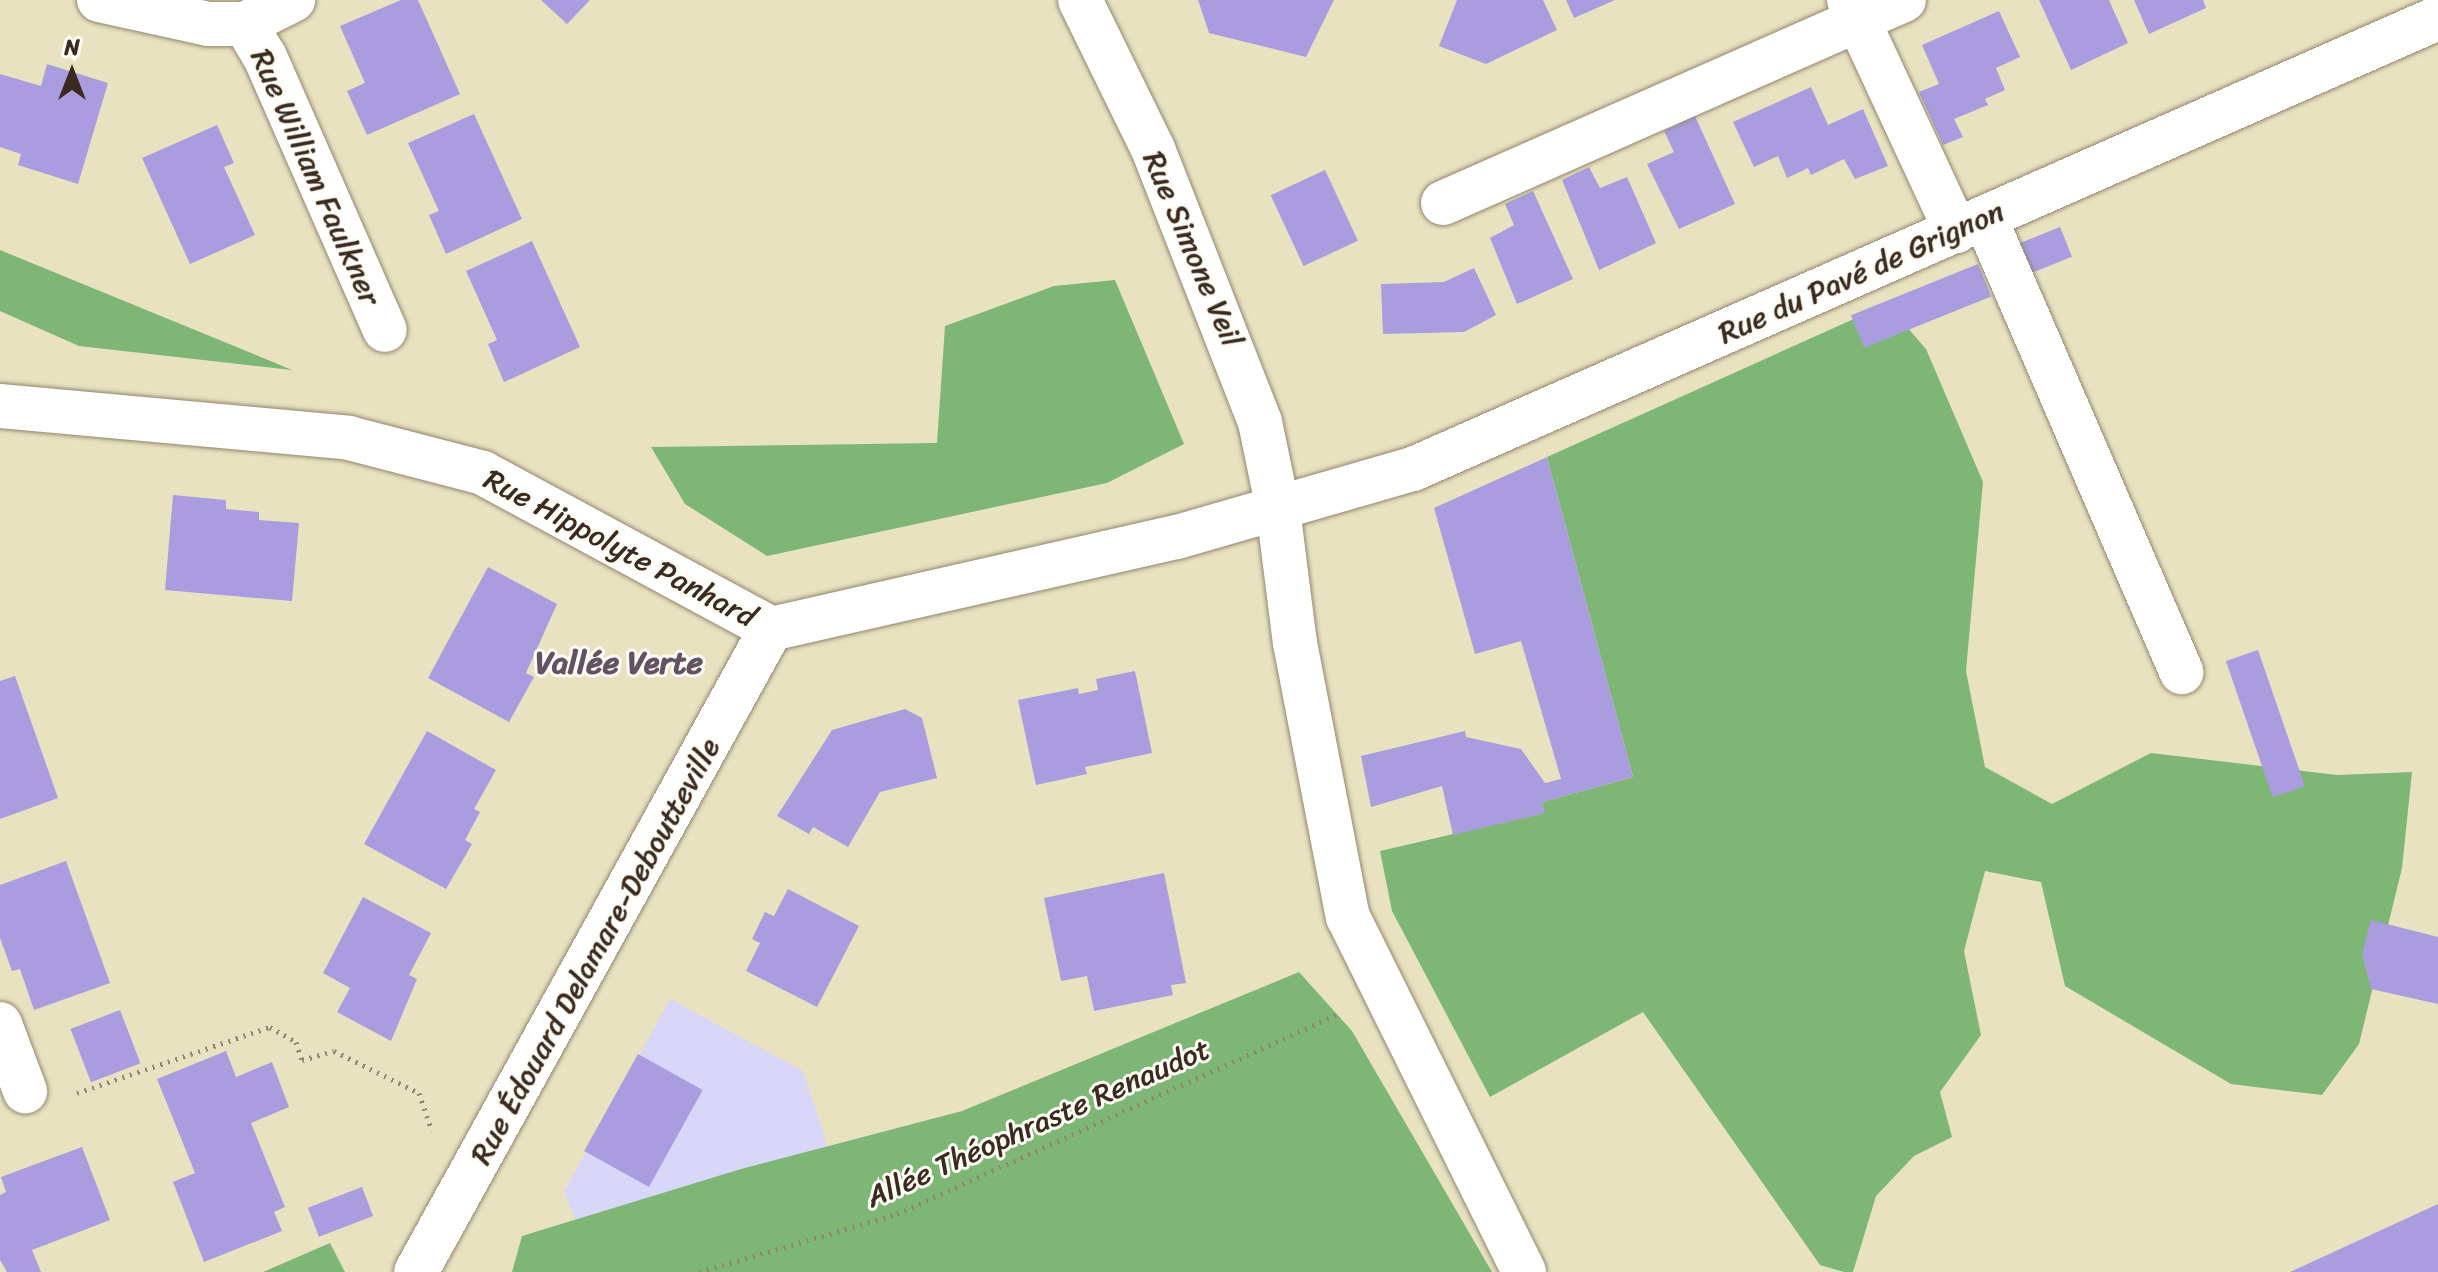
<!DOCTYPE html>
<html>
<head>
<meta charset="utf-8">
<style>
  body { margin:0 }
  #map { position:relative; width:2438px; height:1272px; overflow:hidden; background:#e8e2c0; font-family:Sriracha,sans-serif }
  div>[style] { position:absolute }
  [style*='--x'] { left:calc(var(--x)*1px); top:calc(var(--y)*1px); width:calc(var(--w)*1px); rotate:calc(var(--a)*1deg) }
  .built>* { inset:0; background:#d8d7f8 }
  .forest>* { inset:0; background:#7eb775 }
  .building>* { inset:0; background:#a99ddf; transform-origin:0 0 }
  .path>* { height:5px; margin-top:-2.5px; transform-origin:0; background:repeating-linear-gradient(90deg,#92866f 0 2px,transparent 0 8px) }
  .roads { filter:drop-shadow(0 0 2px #92866f) drop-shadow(0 0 2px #92866f) }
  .minor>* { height:44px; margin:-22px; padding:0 22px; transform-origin:22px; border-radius:22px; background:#fff }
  span { translate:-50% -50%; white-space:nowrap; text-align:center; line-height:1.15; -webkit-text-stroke:6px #fdfcf7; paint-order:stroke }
  .street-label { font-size:30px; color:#3b2a1e }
  .neighbourhood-label { font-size:32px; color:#625262; font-weight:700 }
  .north { position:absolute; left:32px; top:32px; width:80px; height:80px; -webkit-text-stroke:6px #fdfcf7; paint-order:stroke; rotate:0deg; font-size:22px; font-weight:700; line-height:32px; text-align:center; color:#3b2a1e }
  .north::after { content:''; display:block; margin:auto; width:28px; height:36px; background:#3b2a1e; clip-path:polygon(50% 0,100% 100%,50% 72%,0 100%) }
</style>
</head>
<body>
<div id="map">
  <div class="built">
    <i style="clip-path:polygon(670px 999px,803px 1071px,838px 1178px,591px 1257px,564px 1192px)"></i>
  </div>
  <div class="forest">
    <i style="clip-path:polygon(0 250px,268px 360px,292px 370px,79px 346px,0 311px)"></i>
    <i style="clip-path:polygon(1115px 280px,1184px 444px,1107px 483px,767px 556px,685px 504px,651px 447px,937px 443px,945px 326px,1054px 286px)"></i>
    <i style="clip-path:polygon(1887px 304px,1926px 349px,1983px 482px,1966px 671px,1985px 767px,2052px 804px,2151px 753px,2337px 775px,2412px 772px,2402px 868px,2359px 1044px,2322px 1095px,2231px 1084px,2065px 986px,2041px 882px,1985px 871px,1964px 951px,1981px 1035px,1940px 1092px,1952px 1137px,1914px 1156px,1876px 1196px,1853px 1272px,1844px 1272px,1820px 1265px,1643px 1012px,1490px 1097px,1392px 911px,1380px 851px,1544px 813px,1542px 802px,1633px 777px,1547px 457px)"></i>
    <i style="clip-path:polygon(1299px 972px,1352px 1031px,1492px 1272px,512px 1272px,522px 1236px,741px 1169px,962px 1111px)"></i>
    <i style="clip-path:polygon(330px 1243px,345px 1272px,263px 1272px)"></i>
  </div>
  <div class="building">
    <i style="clip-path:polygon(401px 0,418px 0,460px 94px,367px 135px,347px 91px,365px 83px,340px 26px)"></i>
    <i style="clip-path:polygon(541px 0,590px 0,567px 24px)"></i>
    <i style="clip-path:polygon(1198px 0,1334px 0,1306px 57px,1209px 33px)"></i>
    <i style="clip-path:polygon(1457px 0,1543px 0,1557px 30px,1486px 64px,1439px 46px)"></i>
    <i style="clip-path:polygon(1566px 0,1615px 0,1574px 18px)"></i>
    <i style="clip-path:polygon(2039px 0,2109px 0,2128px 43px,2071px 70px)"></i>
    <i style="clip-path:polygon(2134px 0,2203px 0,2206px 8px,2149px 34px)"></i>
    <i style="clip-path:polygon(1999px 11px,2020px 57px,1996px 68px,2005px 90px,1985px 99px,1988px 105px,1954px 119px,1963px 137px,1943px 145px,1919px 92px,1939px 84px,1922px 45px)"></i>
    <i style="clip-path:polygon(47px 64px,108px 83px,78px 184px,18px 165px,21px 154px,0 147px,0 74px,41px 86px)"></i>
    <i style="clip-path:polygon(1811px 87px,1828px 125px,1863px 109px,1888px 166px,1855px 179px,1844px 159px,1811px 175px,1808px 168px,1787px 178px,1778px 156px,1754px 167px,1733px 122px)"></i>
    <i style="clip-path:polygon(474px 114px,522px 219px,446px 254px,429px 215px,439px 211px,408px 143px)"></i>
    <i style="clip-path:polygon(1695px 116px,1735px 204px,1679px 229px,1647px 164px,1674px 152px,1664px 131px)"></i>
    <i style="clip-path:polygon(217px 125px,234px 163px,224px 167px,255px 235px,190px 264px,142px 158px)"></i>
    <i style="clip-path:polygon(1589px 167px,1600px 188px,1627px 177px,1656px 243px,1599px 270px,1562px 180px)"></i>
    <i style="left:1325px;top:170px;width:78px;height:60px;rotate:65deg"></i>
    <i style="clip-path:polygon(1533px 191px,1573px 279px,1517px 304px,1490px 238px,1514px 225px,1505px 204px)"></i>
    <i style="left:2060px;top:227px;width:32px;height:45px;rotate:68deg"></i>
    <i style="clip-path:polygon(532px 241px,580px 347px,504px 382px,488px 344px,497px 340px,466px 271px)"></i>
    <i style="left:1978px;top:264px;width:35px;height:137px;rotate:68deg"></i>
    <i style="clip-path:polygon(1474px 268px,1496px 315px,1464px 332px,1383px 334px,1381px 284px,1444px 282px)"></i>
    <i style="clip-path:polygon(1547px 457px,1633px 777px,1542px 802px,1545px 813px,1453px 835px,1442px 786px,1371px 807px,1361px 756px,1465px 731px,1466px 737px,1521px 749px,1545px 783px,1561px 779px,1521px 641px,1475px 654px,1434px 508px)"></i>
    <i style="clip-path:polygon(173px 495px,226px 500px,226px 509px,259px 512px,259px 520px,299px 523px,292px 601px,165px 590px)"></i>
    <i style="clip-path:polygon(488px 567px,557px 604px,526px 673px,534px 677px,509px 722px,428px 678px)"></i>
    <i style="left:2258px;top:650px;width:144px;height:34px;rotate:71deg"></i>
    <i style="clip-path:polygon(1135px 671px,1152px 753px,1085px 767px,1087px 774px,1036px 785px,1018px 700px,1078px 688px,1079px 694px,1098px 690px,1096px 679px)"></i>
    <i style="clip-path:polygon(15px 676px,58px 798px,0 819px,0 681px)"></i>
    <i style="clip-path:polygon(905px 709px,922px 718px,937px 778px,880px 792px,848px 847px,813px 827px,809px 834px,777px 816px,832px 730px)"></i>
    <i style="clip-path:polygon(427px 731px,496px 770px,474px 809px,480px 812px,465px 840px,472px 844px,446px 889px,364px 844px)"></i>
    <i style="clip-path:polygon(66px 861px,110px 983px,34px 1010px,20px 969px,12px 971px,0 938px,0 885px)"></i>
    <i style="clip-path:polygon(1164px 873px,1186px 983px,1171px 985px,1173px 995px,1094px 1011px,1087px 976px,1061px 981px,1044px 898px)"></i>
    <i style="clip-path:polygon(788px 889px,859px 926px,817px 1007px,746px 971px,760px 943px,752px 939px,765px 912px,774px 916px)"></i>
    <i style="clip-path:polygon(363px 897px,431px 933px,409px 975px,417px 979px,391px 1041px,337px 1012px,350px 988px,323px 973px)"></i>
    <i style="clip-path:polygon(2371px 920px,2438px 937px,2438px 1004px,2371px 989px,2362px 954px)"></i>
    <i style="left:120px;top:1010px;width:57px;height:53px;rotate:69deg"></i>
    <i style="clip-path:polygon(226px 1051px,236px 1077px,272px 1062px,289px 1107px,251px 1123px,285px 1207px,274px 1212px,282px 1231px,204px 1262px,173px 1182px,195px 1173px,157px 1079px)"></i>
    <i style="left:638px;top:1054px;width:74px;height:111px;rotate:29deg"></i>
    <i style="clip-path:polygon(82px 1147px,110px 1220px,32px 1250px,41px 1272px,7px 1272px,0 1260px,0 1195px,6px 1192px,1px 1177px)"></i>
    <i style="left:362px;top:1187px;width:31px;height:58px;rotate:69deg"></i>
    <i style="clip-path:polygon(2438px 1204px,2438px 1272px,2290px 1272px)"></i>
  </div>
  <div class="path">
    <i style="--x:77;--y:1093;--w:204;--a:-18.9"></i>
    <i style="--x:270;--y:1027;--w:30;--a:30"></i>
    <i style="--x:296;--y:1042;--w:19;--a:72"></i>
    <i style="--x:302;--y:1060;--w:33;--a:-16"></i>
    <i style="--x:334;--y:1051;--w:95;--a:26.3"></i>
    <i style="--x:419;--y:1093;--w:40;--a:71.1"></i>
    <i style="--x:699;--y:1272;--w:206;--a:-16.3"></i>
    <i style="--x:897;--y:1214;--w:483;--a:-24.4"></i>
  </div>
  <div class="roads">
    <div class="minor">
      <i style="--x:99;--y:0;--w:112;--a:12.4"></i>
      <i style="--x:208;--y:24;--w:37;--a:0"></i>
      <i style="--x:245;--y:24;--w:54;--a:-26.6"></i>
      <i style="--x:1080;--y:0;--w:166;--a:63.9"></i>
      <i style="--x:1153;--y:149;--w:293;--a:68.6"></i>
      <i style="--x:1260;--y:422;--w:89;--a:78.3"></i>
      <i style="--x:1278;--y:509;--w:135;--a:82.8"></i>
      <i style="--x:1295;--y:643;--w:279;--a:79.1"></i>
      <i style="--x:1348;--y:917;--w:396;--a:63.6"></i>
      <i style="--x:1849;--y:0;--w:22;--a:66"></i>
      <i style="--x:1858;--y:20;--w:50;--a:-23.5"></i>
      <i style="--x:245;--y:24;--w:39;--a:59"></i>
      <i style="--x:265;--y:57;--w:298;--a:66.3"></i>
      <i style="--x:1443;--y:203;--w:454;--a:-23.8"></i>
      <i style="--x:1858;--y:20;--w:233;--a:65.1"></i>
      <i style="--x:1985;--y:218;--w:495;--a:66.6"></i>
      <i style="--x:0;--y:406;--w:350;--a:5.2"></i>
      <i style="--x:349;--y:438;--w:138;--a:14.6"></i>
      <i style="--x:483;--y:473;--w:328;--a:28.4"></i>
      <i style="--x:771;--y:629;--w:416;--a:-12.8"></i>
      <i style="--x:1177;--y:537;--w:246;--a:-16.1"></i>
      <i style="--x:1413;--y:469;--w:1120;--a:-23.75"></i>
      <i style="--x:0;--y:1024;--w:72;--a:69.5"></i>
      <i style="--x:416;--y:1272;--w:734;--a:-61.1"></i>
    </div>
  </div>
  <div class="street-label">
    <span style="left:316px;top:177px;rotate:66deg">Rue William Faulkner</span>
    <span style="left:1193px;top:249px;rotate:67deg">Rue Simone Veil</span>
    <span style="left:1861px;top:272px;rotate:-24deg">Rue du Pavé de Grignon</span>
    <span style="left:620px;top:548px;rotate:28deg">Rue Hippolyte Panhard</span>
    <span style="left:595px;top:951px;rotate:-61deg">Rue Édouard Delamare-Deboutteville</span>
    <span style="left:1038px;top:1123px;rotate:-24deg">Allée Théophraste Renaudot</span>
  </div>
  <div class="neighbourhood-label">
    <span style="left:619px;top:663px">Vallée Verte</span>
  </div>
  <div class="north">N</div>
</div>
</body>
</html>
